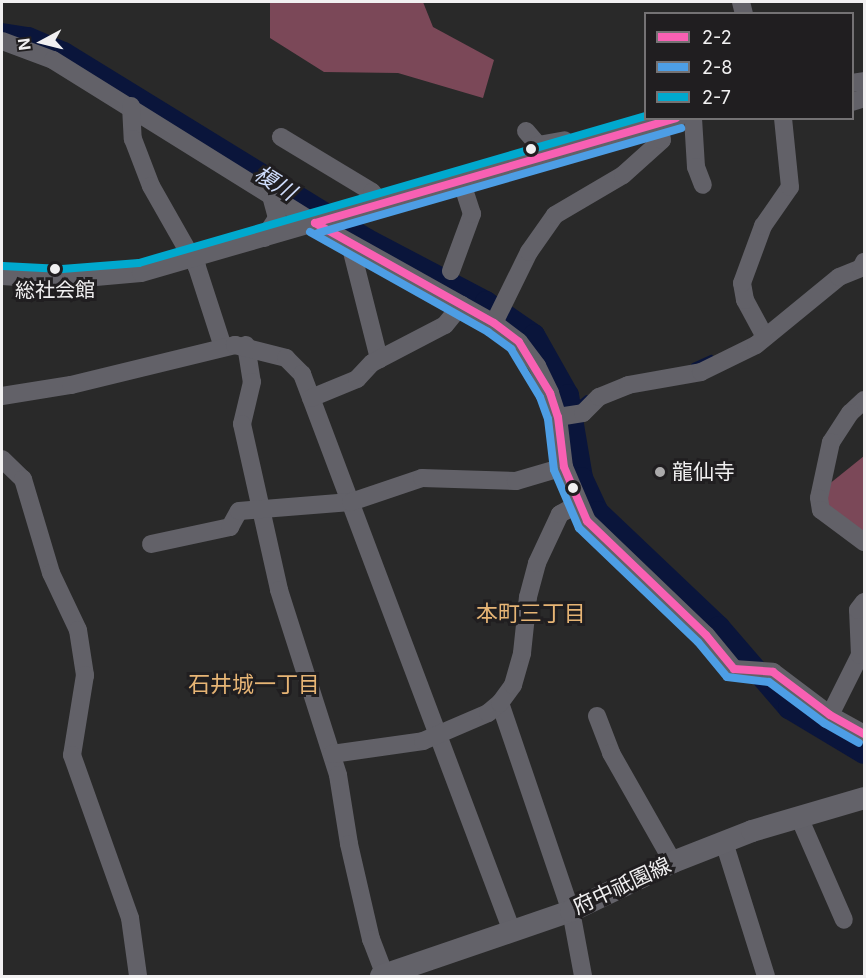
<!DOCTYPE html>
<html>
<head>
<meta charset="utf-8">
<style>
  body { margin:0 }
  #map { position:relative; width:866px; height:978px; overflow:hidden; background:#292929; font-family:Inter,"Noto Sans JP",sans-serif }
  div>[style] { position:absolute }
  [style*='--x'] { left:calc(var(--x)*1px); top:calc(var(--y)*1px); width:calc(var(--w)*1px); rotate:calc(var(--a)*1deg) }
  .forest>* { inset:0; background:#7b4858 }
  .stream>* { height:4px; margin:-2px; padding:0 2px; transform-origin:2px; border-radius:2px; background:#0a153b }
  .river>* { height:22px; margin:-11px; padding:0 11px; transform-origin:11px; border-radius:11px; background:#0a153b }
  .minor>* { height:18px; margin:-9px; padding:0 9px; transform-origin:9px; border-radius:9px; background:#626168 }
  .major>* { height:22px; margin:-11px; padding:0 11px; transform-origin:11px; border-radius:11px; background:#636269 }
  .bus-1>* { height:8px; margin:-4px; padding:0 4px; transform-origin:4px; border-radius:4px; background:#f860b3 }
  .bus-2>* { height:8px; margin:-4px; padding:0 4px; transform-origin:4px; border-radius:4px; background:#4d9ee5 }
  .bus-3>* { height:8px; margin:-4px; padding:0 4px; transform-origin:4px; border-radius:4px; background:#00a9ce }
  .dots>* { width:16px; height:16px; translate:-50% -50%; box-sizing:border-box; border:3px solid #201e20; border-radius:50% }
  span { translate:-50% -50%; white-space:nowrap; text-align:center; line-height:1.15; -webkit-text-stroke:6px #201e20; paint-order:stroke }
  .bus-label { font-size:20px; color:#f1f0f1 }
  .poi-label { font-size:21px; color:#f1f0f1 }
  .left { translate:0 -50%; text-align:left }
  .street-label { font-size:21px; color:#f1f0f1 }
  .water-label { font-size:22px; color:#cedcfb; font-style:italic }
  .neighbourhood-label { font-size:22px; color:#e7b575 }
  .frame { position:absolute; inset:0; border:3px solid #f1f0f1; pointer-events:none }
  .legend { position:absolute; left:644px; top:12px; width:210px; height:108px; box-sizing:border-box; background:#201e20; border:2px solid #747274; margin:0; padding:8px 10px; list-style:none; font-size:18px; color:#f1f0f1 }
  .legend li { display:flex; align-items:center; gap:12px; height:30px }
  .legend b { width:30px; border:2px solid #747274 }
  .north { position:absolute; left:12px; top:12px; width:60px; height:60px; -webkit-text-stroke:4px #201e20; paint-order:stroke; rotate:263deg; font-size:16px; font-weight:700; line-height:24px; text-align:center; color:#f1f0f1 }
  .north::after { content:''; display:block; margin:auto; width:21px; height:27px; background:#f1f0f1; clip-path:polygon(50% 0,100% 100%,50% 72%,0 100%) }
</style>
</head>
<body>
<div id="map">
  <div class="forest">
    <i style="clip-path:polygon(270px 2px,423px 2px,433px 27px,494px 60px,483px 98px,398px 73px,324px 72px,270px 38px)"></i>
    <i style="clip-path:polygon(864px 456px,864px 538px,824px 501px,828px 485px)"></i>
  </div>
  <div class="stream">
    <i style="--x:693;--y:365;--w:20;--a:-24"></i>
    <i style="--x:574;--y:407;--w:16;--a:-38"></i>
  </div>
  <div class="river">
    <i style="--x:2;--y:34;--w:26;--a:9"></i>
    <i style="--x:28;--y:38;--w:39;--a:23"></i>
    <i style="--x:64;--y:53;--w:355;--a:31.6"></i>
    <i style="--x:366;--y:239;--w:136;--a:27.7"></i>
    <i style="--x:486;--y:302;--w:58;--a:34.5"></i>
    <i style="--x:534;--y:335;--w:69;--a:60.5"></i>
    <i style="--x:568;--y:395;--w:84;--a:80.4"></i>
    <i style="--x:582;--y:478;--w:38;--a:65"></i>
    <i style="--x:598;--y:512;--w:167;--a:43.5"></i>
    <i style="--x:719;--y:627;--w:107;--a:49.2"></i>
    <i style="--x:789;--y:708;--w:87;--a:31"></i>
  </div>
  <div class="minor">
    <i style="--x:741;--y:2;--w:12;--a:76"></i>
    <i style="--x:2;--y:41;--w:54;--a:20.4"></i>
    <i style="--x:53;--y:60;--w:309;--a:31.9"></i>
    <i style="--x:315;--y:223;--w:205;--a:29.2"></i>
    <i style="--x:494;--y:323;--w:31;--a:37"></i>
    <i style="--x:519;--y:342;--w:30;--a:53"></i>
    <i style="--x:537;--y:366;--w:30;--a:64"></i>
    <i style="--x:550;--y:393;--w:25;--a:72"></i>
    <i style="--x:558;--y:417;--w:50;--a:83.2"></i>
    <i style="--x:564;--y:467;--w:59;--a:66.9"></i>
    <i style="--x:587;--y:521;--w:165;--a:43.8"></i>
    <i style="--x:706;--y:635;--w:44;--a:50.5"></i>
    <i style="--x:734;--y:669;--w:39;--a:4"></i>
    <i style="--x:773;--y:672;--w:71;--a:37"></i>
    <i style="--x:830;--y:715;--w:39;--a:29"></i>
    <i style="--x:852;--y:83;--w:12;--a:-9"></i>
    <i style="--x:852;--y:102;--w:13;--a:-18"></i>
    <i style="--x:131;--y:106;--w:33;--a:87"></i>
    <i style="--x:133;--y:139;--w:50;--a:69"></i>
    <i style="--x:151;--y:186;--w:93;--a:60.4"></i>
    <i style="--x:197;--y:267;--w:84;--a:72"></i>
    <i style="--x:693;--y:118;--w:49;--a:86.5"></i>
    <i style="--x:696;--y:167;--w:19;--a:69"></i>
    <i style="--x:526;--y:131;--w:18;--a:49"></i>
    <i style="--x:538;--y:145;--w:27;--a:-10"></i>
    <i style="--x:281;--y:137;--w:106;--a:31.1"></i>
    <i style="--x:372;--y:192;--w:15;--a:53"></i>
    <i style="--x:264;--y:238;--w:24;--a:-57"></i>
    <i style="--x:277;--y:218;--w:24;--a:-105"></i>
    <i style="--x:350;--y:244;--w:119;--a:75.8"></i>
    <i style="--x:451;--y:271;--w:61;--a:-69.8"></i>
    <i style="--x:472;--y:214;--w:35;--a:-108"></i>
    <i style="--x:2;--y:276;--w:60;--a:3.8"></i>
    <i style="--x:62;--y:280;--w:79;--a:-5.1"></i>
    <i style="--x:141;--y:273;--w:559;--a:-16.1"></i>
    <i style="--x:494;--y:323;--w:79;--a:-63.8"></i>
    <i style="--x:529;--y:252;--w:45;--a:-54.9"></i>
    <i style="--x:555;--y:215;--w:79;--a:-30.5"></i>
    <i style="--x:623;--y:175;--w:52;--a:-41.9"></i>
    <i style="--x:662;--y:140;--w:16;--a:-101"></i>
    <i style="--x:765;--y:337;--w:42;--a:-118.4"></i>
    <i style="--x:745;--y:300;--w:17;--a:-100"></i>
    <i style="--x:742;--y:283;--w:61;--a:-69.8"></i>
    <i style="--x:763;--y:226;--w:47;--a:-55.3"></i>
    <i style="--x:790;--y:187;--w:69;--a:-95.8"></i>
    <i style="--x:246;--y:345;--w:37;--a:81"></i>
    <i style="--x:252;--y:382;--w:43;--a:103.4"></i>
    <i style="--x:242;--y:424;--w:170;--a:77.4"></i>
    <i style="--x:279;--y:590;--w:194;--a:72.3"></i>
    <i style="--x:338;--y:775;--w:70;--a:80.9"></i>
    <i style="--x:349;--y:844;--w:98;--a:77"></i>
    <i style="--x:371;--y:939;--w:39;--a:69"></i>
    <i style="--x:2;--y:396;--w:70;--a:-9.1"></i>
    <i style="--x:71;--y:385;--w:169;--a:-13.7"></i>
    <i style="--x:235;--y:345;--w:53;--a:14.3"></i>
    <i style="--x:286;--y:358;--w:23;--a:45"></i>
    <i style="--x:302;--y:374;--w:593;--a:69.36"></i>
    <i style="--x:311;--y:398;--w:50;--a:-22.4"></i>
    <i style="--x:357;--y:379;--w:22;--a:-47"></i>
    <i style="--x:372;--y:363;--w:82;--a:-27.5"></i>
    <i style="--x:445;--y:325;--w:26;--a:-51"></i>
    <i style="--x:864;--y:400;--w:19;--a:137"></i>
    <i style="--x:850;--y:413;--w:35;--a:123"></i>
    <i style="--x:831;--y:442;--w:57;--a:102.1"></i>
    <i style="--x:819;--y:498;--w:12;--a:81"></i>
    <i style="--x:821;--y:510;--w:54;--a:36.7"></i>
    <i style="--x:558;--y:417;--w:25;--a:-9"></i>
    <i style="--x:583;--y:413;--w:23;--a:-45"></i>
    <i style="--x:599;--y:397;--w:31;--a:-22"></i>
    <i style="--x:628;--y:385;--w:74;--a:-10.1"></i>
    <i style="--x:701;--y:372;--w:61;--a:-26.1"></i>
    <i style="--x:756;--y:345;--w:107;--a:-39.3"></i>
    <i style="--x:839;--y:277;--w:24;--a:-22"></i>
    <i style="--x:861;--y:268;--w:7;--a:-63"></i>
    <i style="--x:2;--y:459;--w:29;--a:44"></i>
    <i style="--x:23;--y:479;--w:98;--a:73.4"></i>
    <i style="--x:51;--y:573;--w:63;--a:64.7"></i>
    <i style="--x:78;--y:630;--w:46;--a:81.2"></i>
    <i style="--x:85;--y:675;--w:81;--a:99.2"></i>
    <i style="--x:72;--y:755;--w:173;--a:70.4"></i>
    <i style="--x:130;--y:918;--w:59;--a:82.1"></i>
    <i style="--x:151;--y:544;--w:81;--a:-12.1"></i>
    <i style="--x:230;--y:527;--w:18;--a:-61"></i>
    <i style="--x:239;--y:511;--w:112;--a:-4.6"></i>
    <i style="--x:351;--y:502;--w:75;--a:-18.7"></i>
    <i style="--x:422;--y:478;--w:94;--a:1.8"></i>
    <i style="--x:516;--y:481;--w:50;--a:-16.3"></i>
    <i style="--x:500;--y:703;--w:220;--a:71.2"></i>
    <i style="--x:571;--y:911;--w:66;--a:79.5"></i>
    <i style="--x:830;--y:715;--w:67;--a:-63.4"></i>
    <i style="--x:860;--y:655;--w:45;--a:-92.5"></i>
    <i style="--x:858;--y:610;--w:10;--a:-53"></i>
    <i style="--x:597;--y:716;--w:40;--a:69"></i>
    <i style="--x:611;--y:753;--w:125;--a:60.4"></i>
    <i style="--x:332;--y:754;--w:92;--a:-8.1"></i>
    <i style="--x:423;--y:741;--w:71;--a:-23.3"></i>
    <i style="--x:488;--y:713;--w:16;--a:-40"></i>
    <i style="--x:500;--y:703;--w:22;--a:-54"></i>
    <i style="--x:513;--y:685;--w:33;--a:-74"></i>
    <i style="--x:522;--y:653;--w:56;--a:-83.9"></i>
    <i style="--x:528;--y:597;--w:35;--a:-75"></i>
    <i style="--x:537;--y:563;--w:54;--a:-64.9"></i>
    <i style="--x:560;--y:514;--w:21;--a:-29"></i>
    <i style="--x:799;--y:817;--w:112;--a:66.4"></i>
    <i style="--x:724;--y:842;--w:140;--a:72.6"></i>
  </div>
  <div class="major">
    <i style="--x:381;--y:976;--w:201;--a:-18.9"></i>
    <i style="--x:571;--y:911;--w:113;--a:-25.7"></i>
    <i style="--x:673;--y:862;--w:85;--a:-21.4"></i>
    <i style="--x:752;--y:831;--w:117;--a:-16.4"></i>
  </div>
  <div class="bus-1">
    <i style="--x:315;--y:223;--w:205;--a:29.2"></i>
    <i style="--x:494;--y:323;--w:31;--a:37"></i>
    <i style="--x:519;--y:342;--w:60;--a:58.7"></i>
    <i style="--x:550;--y:393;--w:25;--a:72"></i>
    <i style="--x:558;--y:417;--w:50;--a:83.2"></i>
    <i style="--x:564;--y:467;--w:59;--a:66.9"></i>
    <i style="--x:587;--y:521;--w:165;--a:43.8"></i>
    <i style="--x:706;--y:635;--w:44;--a:50.5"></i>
    <i style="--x:734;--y:669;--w:39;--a:4"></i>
    <i style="--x:773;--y:672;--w:71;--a:37"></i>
    <i style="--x:830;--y:715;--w:39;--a:29"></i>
    <i style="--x:315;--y:223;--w:376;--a:-16.2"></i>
  </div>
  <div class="bus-2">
    <i style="--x:310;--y:232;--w:204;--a:29.3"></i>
    <i style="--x:488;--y:332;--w:29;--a:36"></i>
    <i style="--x:511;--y:349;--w:56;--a:58.9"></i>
    <i style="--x:540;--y:397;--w:23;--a:70"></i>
    <i style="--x:548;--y:419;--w:51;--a:83.3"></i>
    <i style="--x:554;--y:470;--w:63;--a:66.7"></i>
    <i style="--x:579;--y:528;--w:165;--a:43.8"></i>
    <i style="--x:698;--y:642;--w:45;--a:50.4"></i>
    <i style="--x:727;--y:677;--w:42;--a:6.8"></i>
    <i style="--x:769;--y:682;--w:69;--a:36.7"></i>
    <i style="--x:824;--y:723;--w:40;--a:29.7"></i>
    <i style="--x:318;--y:233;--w:378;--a:-16.1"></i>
  </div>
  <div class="bus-3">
    <i style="--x:3;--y:266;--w:59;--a:2.9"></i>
    <i style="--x:62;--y:269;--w:77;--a:-4.5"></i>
    <i style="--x:139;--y:263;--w:528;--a:-16.17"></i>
  </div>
  <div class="dots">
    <i style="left:531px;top:149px;background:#f1f0f1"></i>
    <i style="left:55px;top:269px;background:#f1f0f1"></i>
    <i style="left:660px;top:472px;background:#abaaab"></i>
    <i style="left:573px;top:488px;background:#f1f0f1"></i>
  </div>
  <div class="bus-label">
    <span style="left:55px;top:290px">総社会館</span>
  </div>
  <div class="poi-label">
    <span class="left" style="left:672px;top:472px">龍仙寺</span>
  </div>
  <div class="street-label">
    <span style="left:622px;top:886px;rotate:-25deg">府中祇園線</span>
  </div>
  <div class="water-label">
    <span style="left:275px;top:183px;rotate:32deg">榎川</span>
  </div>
  <div class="neighbourhood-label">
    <span style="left:531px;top:614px">本町三丁目</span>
    <span style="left:254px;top:685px">石井城一丁目</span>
  </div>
  <div class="frame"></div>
  <ul class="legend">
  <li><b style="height:8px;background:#f860b3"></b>2-2</li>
  <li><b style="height:8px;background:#4d9ee5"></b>2-8</li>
  <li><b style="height:8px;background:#00a9ce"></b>2-7</li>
  </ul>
  <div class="north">N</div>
</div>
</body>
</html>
